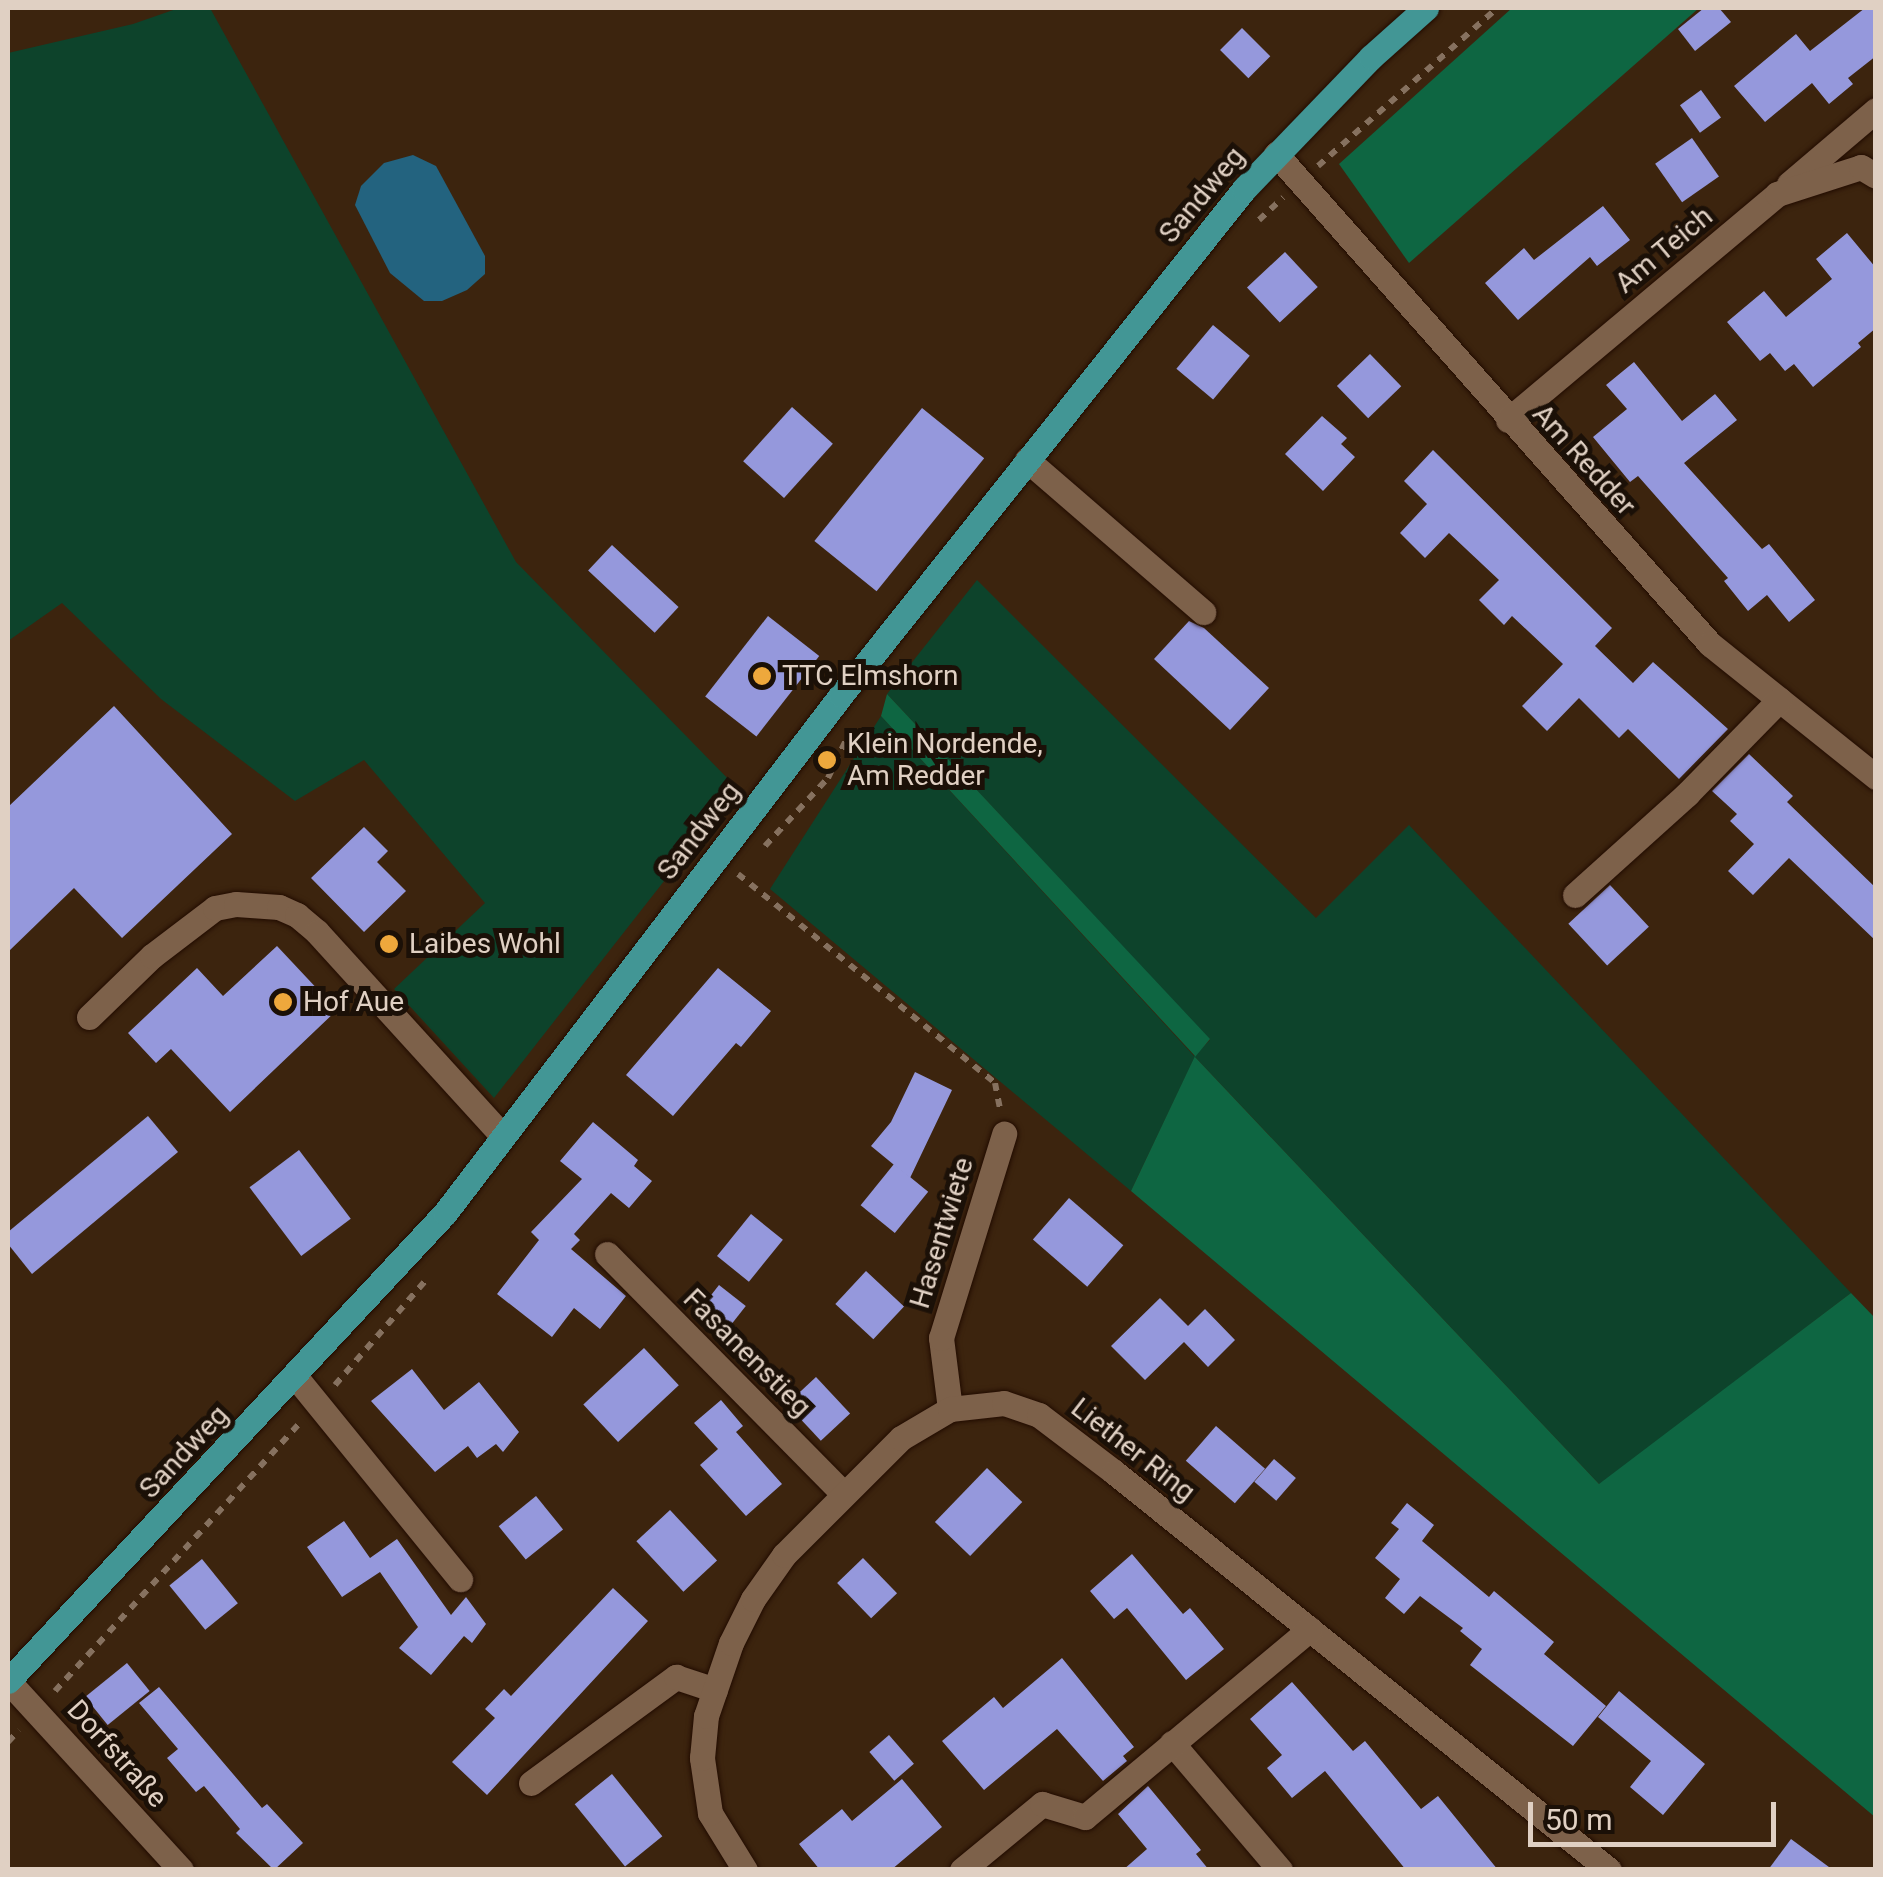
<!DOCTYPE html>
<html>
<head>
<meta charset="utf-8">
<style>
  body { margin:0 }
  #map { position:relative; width:1883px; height:1877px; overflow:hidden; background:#3c240e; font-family:Roboto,sans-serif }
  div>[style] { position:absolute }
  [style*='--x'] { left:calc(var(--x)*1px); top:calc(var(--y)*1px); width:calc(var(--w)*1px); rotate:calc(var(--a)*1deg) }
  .green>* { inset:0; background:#0d432b }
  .forest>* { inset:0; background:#0e6642 }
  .water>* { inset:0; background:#23637f }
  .building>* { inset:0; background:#9598dc; transform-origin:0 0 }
  .path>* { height:6px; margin-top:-3px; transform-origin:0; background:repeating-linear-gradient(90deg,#86715f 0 8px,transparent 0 16px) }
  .roads { filter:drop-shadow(0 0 2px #220c00) drop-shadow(0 0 2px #220c00) }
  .minor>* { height:25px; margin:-12.5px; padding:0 12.5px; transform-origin:12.5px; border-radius:12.5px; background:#7d614a }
  .major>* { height:25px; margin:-12.5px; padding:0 12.5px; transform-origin:12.5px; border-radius:12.5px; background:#429695 }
  .dots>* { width:28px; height:28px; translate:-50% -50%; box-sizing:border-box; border:5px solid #1b1007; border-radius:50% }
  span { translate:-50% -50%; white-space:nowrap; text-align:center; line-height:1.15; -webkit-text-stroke:10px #1b1007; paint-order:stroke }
  .street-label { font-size:28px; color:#e0d0c3 }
  .poi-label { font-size:28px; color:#e0d0c3 }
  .left { translate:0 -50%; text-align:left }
  .frame { position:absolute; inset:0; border:10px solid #e0d0c3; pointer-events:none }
  .scale { position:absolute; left:1528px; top:1802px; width:248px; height:45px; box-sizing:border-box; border:5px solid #e0d0c3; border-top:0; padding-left:12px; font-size:30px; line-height:35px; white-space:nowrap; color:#e0d0c3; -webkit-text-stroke:8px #1b1007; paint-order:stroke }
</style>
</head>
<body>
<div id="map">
  <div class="green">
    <i style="clip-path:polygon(179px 8px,210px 8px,516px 562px,737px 788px,494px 1098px,394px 989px,485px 903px,364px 760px,295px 801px,161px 699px,62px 603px,8px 641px,8px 53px,133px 24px)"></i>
    <i style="clip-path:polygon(977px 580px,1316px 918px,1409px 825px,1851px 1293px,1600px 1485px,1195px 1057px,1131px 1191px,770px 889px,881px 716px,1194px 1056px,1210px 1040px,887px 694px)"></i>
  </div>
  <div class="forest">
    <i style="clip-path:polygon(1512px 8px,1699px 8px,1409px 263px,1339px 164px)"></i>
    <i style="clip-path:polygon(887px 694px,1210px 1039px,1195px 1057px,1599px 1484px,1851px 1293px,1875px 1318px,1875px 1817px,1131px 1191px,1195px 1056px,881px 716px)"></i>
  </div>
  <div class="water">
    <i style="clip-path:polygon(413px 155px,436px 166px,485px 256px,485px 274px,467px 290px,442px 301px,424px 301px,390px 273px,355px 205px,361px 186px,384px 163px)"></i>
  </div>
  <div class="building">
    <i style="clip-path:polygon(1704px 8px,1719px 8px,1731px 22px,1695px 51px,1678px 29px)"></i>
    <i style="clip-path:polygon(1865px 8px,1876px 8px,1876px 56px,1848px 78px,1853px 84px,1829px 104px,1812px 83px,1765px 122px,1734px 86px,1796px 34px,1810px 51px)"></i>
    <i style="left:1242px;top:28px;width:40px;height:31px;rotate:45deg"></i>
    <i style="left:1701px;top:90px;width:34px;height:26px;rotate:54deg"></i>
    <i style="left:1692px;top:138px;width:47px;height:45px;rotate:55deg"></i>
    <i style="clip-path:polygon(1603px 206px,1630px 240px,1597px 266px,1590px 257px,1518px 320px,1485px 283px,1524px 248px,1534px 260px)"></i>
    <i style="clip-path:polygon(1847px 233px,1876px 268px,1876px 328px,1858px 343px,1861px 347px,1813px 387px,1794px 364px,1785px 371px,1770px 353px,1760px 361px,1727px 322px,1764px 291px,1786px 317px,1832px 279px,1816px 259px)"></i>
    <i style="left:1285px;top:252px;width:48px;height:52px;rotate:47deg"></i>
    <i style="left:1213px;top:325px;width:48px;height:57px;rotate:40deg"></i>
    <i style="left:1370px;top:354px;width:45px;height:46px;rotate:46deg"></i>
    <i style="clip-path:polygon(1634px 362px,1682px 421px,1715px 394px,1737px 420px,1684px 463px,1762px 549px,1769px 544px,1815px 600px,1789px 622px,1767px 595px,1748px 611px,1724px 581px,1728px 578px,1638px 476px,1630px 482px,1593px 437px,1627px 409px,1606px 385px)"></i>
    <i style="left:792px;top:407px;width:55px;height:73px;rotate:42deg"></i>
    <i style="left:922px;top:408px;width:80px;height:171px;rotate:39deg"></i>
    <i style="clip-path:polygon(1322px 416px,1347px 438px,1341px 444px,1355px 457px,1323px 491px,1285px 454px)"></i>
    <i style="clip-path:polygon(1433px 450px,1612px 628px,1595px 646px,1633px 683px,1653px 662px,1728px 729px,1679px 779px,1628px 729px,1619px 738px,1579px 698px,1547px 731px,1522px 706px,1563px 664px,1512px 616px,1504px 625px,1479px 600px,1499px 580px,1449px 533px,1425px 558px,1400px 533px,1427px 504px,1404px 481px)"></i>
    <i style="left:612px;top:545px;width:91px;height:35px;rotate:43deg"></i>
    <i style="left:768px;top:616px;width:65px;height:102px;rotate:38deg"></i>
    <i style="clip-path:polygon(1189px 621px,1204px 628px,1269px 688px,1230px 730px,1154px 659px)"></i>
    <i style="clip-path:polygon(114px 706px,232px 834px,122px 938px,74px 888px,8px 952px,8px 807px)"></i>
    <i style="clip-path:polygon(1749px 754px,1793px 796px,1787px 802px,1876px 888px,1876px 941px,1789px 858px,1753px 895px,1728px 871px,1754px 844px,1730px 821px,1737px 814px,1712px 791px)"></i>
    <i style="clip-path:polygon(364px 827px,388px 851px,377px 862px,406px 891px,364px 932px,311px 878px)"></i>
    <i style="left:1610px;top:885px;width:57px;height:57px;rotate:47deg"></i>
    <i style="clip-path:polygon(277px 946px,337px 1010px,230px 1112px,171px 1049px,156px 1063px,128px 1033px,197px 968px,223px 996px)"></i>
    <i style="clip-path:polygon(718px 968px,771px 1011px,741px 1047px,736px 1043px,673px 1116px,626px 1075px)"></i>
    <i style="clip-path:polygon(915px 1072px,952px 1090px,910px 1178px,871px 1146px,891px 1122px)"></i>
    <i style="clip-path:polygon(148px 1116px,178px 1152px,32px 1274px,8px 1244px,8px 1232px)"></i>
    <i style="clip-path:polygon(593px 1122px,638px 1160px,634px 1166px,652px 1181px,629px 1208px,611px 1193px,574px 1234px,580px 1240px,571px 1249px,626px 1296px,600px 1329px,574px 1308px,552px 1337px,497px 1294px,539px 1240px,531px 1232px,582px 1179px,560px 1161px)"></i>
    <i style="left:299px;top:1150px;width:86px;height:62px;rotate:53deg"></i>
    <i style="left:894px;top:1164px;width:44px;height:53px;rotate:39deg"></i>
    <i style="left:1069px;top:1198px;width:72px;height:55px;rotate:41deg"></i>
    <i style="left:751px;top:1214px;width:41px;height:54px;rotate:39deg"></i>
    <i style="left:866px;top:1271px;width:52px;height:45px;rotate:43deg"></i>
    <i style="left:719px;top:1285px;width:34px;height:29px;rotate:38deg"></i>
    <i style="clip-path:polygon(1160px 1298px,1188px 1326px,1205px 1309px,1235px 1340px,1208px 1367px,1184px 1342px,1145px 1380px,1111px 1346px)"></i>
    <i style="left:644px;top:1348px;width:51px;height:83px;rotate:47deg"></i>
    <i style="clip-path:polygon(412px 1369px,444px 1410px,479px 1382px,519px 1432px,503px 1452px,496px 1444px,477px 1458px,468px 1446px,435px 1472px,371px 1401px)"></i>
    <i style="left:816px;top:1377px;width:50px;height:40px;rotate:47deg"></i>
    <i style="clip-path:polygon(721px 1400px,743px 1426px,736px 1432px,782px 1484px,746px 1516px,700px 1465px,718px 1449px,694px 1423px)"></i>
    <i style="left:1216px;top:1426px;width:65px;height:46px;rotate:41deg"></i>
    <i style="left:1274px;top:1459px;width:29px;height:30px;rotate:41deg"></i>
    <i style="left:987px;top:1468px;width:49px;height:75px;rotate:44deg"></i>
    <i style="left:536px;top:1496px;width:43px;height:48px;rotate:51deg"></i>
    <i style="clip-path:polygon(1407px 1503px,1434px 1525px,1422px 1541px,1489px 1597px,1494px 1591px,1554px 1642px,1544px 1654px,1606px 1706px,1573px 1746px,1470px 1665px,1482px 1649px,1460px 1631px,1463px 1628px,1420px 1596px,1404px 1614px,1385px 1598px,1400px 1579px,1375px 1558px,1399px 1529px,1391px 1523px)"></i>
    <i style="left:670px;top:1510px;width:69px;height:46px;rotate:47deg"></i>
    <i style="clip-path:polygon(344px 1521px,370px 1558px,397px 1539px,451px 1615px,466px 1597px,486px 1624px,472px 1643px,464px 1636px,431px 1675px,399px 1648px,418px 1627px,380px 1572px,342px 1597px,307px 1547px)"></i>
    <i style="clip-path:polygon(1132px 1554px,1183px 1614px,1190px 1608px,1224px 1649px,1186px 1680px,1127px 1608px,1114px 1619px,1090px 1591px)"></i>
    <i style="left:863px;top:1558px;width:49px;height:36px;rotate:46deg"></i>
    <i style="left:202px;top:1559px;width:57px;height:42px;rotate:51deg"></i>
    <i style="clip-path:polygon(613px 1588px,648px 1621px,487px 1795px,452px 1762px,495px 1718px,485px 1709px,504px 1689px,511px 1696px)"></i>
    <i style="clip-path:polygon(1062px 1658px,1134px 1747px,1123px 1756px,1127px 1761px,1103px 1781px,1057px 1729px,984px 1790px,942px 1741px,994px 1697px,1003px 1708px)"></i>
    <i style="left:127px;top:1663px;width:36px;height:54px;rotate:51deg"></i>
    <i style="clip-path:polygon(1292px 1682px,1353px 1751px,1365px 1741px,1421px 1809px,1438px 1796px,1498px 1870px,1406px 1870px,1325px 1771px,1292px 1798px,1267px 1768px,1282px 1755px,1250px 1719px)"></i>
    <i style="clip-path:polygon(159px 1687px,262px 1808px,267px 1804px,303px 1843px,274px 1870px,236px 1833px,240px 1829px,204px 1786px,196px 1792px,167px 1758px,178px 1749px,139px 1703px)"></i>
    <i style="clip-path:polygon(1619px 1691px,1705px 1764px,1663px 1815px,1630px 1787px,1651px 1761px,1598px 1717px)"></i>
    <i style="left:889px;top:1735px;width:38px;height:26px;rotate:49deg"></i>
    <i style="left:612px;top:1774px;width:80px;height:48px;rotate:51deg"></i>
    <i style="clip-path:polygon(902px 1779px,942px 1827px,891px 1870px,820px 1870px,799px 1844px,842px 1809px,852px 1821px)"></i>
    <i style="clip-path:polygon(1148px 1786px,1201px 1850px,1196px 1854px,1209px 1870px,1123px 1870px,1147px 1849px,1118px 1814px)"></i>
    <i style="clip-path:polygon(1791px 1839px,1833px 1870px,1768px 1870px)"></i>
  </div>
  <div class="path">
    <i style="--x:1318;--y:166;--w:239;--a:-41.4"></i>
    <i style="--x:1259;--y:220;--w:33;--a:-43"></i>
    <i style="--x:765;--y:846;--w:93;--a:-47.2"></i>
    <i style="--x:828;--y:778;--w:44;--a:-64.6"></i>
    <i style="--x:738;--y:874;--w:331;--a:39.1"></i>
    <i style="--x:995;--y:1083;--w:26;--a:79"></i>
    <i style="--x:335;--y:1385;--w:138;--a:-49.1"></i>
    <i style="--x:55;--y:1691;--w:362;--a:-47.6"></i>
    <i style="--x:8;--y:1742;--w:16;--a:-47"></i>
  </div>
  <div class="roads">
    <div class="minor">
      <i style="--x:1276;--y:154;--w:655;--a:48.47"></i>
      <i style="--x:1710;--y:644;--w:213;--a:38.7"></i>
      <i style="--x:1789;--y:184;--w:114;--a:-40.4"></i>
      <i style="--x:1508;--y:420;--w:351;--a:-40"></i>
      <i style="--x:1777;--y:194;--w:88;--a:-17.8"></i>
      <i style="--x:1861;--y:167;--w:17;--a:31"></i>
      <i style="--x:1027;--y:460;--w:233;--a:40.8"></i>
      <i style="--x:1575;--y:895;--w:151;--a:-42"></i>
      <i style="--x:1687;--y:794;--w:132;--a:-45.6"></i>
      <i style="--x:89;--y:1017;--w:88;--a:-44.1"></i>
      <i style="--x:152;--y:956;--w:79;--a:-37.3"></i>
      <i style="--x:215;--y:908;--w:21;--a:-11"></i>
      <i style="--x:236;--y:904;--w:43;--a:4"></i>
      <i style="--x:279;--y:907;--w:20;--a:24"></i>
      <i style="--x:297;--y:915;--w:26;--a:40"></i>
      <i style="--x:317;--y:932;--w:275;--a:47.7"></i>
      <i style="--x:607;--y:1254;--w:337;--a:45.4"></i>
      <i style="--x:295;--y:1376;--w:262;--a:50.9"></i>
      <i style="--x:950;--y:1409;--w:72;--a:-97.2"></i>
      <i style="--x:941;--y:1338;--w:214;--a:-72.8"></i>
      <i style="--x:8;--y:1681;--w:256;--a:47.5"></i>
      <i style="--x:1172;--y:1743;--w:167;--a:49.6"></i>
      <i style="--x:531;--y:1783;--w:180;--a:-36.2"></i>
      <i style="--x:676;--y:1677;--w:41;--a:18.4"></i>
      <i style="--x:745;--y:1870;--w:67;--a:-121.6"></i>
      <i style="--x:710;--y:1813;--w:56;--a:-98.3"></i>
      <i style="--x:702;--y:1758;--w:42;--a:-84.6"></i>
      <i style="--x:706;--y:1716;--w:77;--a:-71.1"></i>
      <i style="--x:731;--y:1643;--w:49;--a:-63.4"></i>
      <i style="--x:753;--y:1599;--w:54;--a:-54.8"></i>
      <i style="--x:784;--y:1555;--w:165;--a:-45"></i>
      <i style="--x:901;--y:1438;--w:57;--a:-30.6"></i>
      <i style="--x:950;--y:1409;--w:54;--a:-6.3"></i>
      <i style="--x:1004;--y:1403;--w:37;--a:19"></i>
      <i style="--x:1039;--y:1415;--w:94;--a:37.2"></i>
      <i style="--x:1114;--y:1472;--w:635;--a:38.8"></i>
      <i style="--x:962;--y:1870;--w:104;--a:-39.5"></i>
      <i style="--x:1042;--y:1804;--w:45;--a:16.8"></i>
      <i style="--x:1085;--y:1817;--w:293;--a:-39.9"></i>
    </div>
    <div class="major">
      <i style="--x:8;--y:1681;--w:640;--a:-46.96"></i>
      <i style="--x:445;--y:1213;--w:652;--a:-52.6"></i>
      <i style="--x:841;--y:695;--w:647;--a:-51.46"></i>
      <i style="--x:1244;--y:189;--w:183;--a:-46.1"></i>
      <i style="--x:1371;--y:57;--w:74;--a:-41.7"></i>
    </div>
  </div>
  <div class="dots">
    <i style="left:762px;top:676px;background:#eea83c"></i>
    <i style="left:827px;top:760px;background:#eea83c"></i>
    <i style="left:389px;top:944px;background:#eea83c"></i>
    <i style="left:283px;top:1002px;background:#eea83c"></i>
  </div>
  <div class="street-label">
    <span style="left:1202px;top:195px;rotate:-50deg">Sandweg</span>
    <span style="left:1664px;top:250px;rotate:-40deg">Am Teich</span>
    <span style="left:1584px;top:460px;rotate:48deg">Am Redder</span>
    <span style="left:699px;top:831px;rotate:-52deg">Sandweg</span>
    <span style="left:942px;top:1233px;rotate:-73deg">Hasentwiete</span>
    <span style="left:747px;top:1353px;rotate:45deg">Fasanenstieg</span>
    <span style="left:1133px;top:1450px;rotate:38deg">Liether Ring</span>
    <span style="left:184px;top:1452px;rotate:-47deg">Sandweg</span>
    <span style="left:117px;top:1754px;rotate:48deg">Dorfstraße</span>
  </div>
  <div class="poi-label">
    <span class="left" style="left:782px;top:676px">TTC Elmshorn</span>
    <span class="left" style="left:847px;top:760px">Klein Nordende,<br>Am Redder</span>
    <span class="left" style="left:409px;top:944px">Laibes Wohl</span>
    <span class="left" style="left:303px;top:1002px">Hof Aue</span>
  </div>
  <div class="frame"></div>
  <div class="scale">50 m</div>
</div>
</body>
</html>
